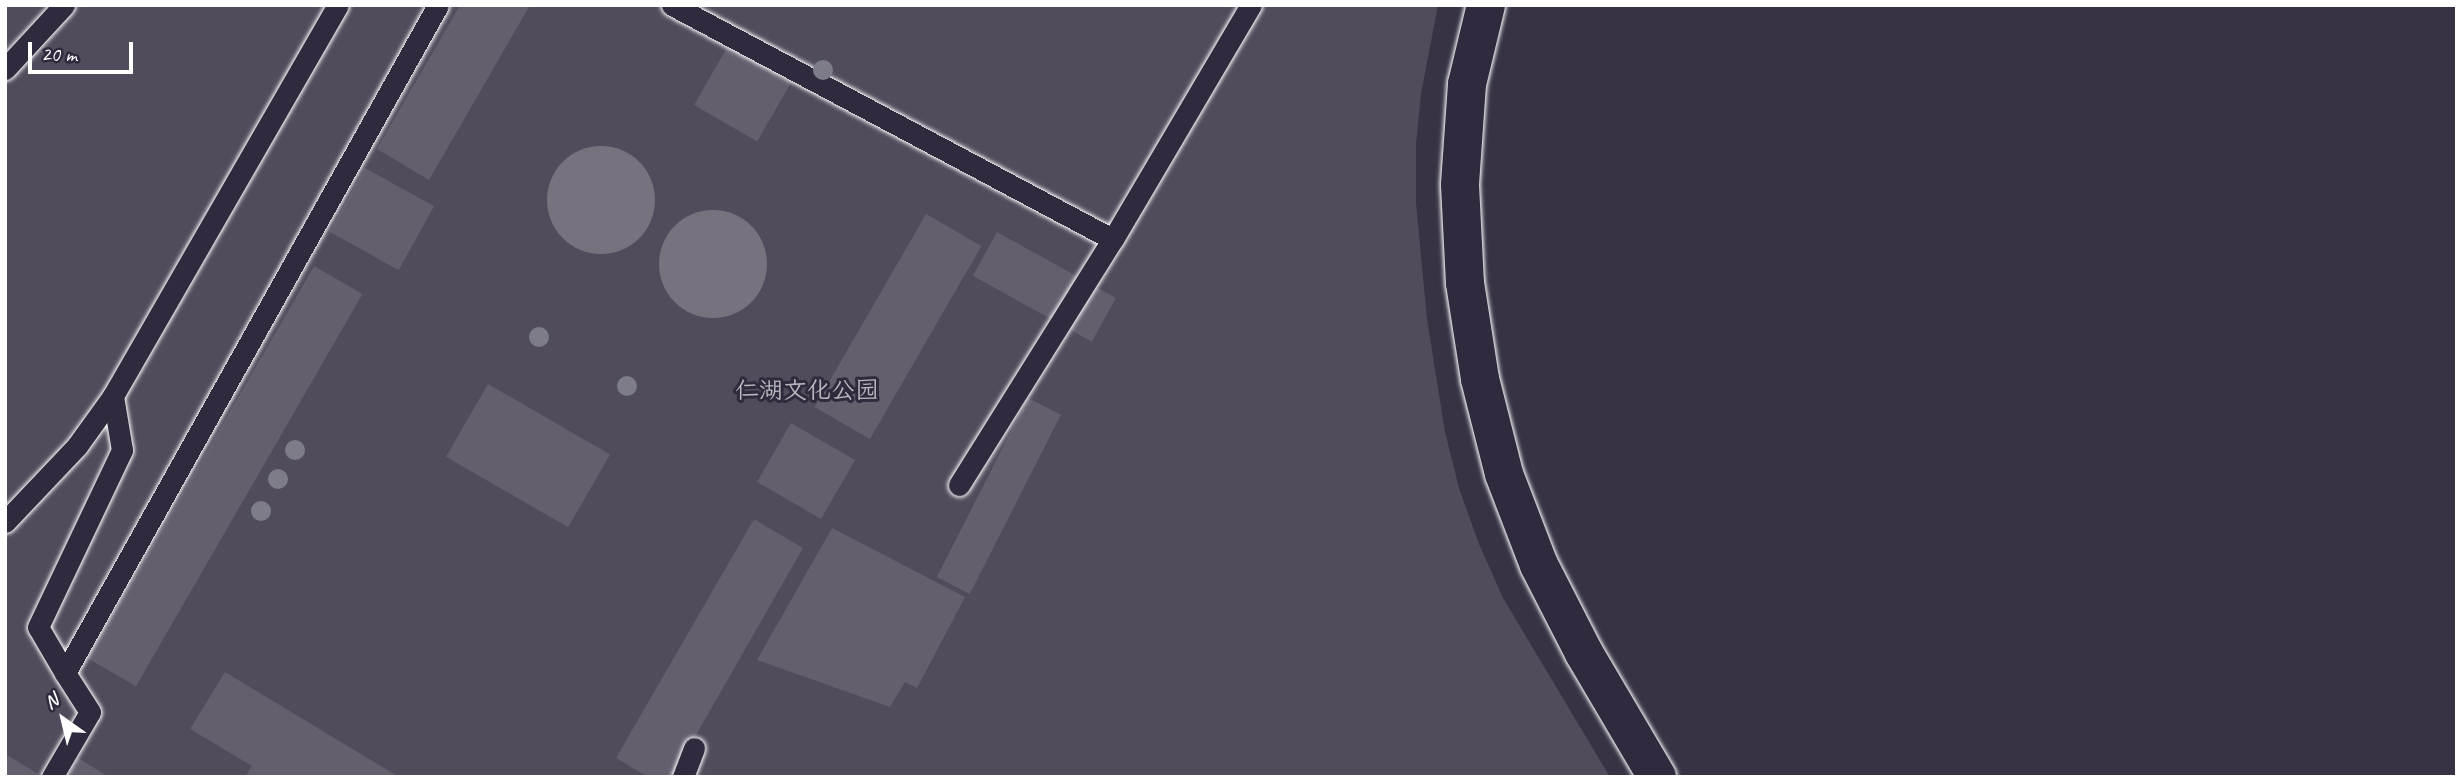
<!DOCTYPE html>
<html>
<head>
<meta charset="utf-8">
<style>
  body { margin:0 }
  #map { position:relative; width:2462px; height:782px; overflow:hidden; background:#373345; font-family:Caveat,"LXGW WenKai TC",sans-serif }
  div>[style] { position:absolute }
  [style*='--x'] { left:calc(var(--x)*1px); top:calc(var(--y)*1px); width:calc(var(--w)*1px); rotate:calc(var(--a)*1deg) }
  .green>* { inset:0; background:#514c5c }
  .water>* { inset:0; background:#76737f }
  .round { border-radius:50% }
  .building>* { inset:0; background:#635f6d; transform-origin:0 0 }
  .roads { filter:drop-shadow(0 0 2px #fff) drop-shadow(0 0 2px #fff) }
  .lane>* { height:21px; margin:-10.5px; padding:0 10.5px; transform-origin:10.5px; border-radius:10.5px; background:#2f2a3d }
  .street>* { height:38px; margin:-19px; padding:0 19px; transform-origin:19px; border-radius:19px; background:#2f2a3d }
  .trees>* { width:20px; height:20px; margin:-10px; border-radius:50%; background:#7e7c88 }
  span { translate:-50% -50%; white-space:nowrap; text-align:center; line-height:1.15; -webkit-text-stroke:6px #2f2a3d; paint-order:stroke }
  .park-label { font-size:24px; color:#b9b7be }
  .frame { position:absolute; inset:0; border:7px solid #fff; pointer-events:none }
  .north { position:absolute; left:28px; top:684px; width:70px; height:70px; -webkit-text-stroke:5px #2f2a3d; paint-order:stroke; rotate:326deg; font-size:19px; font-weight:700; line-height:28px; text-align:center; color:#fff }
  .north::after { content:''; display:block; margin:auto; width:24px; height:32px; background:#fff; clip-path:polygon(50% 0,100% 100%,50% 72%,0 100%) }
  .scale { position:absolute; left:28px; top:42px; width:105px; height:32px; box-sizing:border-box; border:4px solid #fff; border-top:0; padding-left:9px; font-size:21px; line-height:24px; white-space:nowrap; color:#fff; -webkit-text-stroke:5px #2f2a3d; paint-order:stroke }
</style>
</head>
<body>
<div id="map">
  <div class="green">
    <i style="clip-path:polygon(5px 5px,1438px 5px,1421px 94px,1416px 144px,1416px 203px,1427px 319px,1445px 432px,1459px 488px,1479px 544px,1503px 598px,1610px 777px,5px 777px)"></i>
  </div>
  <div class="water">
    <i class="round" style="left:547px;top:146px;width:108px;height:108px"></i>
    <i class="round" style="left:659px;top:210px;width:108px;height:108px"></i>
  </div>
  <div class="building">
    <i style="clip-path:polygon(460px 5px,530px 5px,429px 180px,377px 149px)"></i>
    <i style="left:728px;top:46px;width:73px;height:68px;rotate:30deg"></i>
    <i style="left:365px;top:168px;width:79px;height:73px;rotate:29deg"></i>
    <i style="left:926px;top:214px;width:64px;height:223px;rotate:30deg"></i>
    <i style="left:997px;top:232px;width:136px;height:50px;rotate:29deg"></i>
    <i style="left:314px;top:266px;width:56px;height:453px;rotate:30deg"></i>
    <i style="left:488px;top:384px;width:141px;height:84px;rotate:30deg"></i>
    <i style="left:1028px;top:398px;width:37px;height:201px;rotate:27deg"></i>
    <i style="left:791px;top:423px;width:74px;height:68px;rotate:30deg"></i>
    <i style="clip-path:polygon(754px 519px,803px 548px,672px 777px,648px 777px,616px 758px)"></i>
    <i style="clip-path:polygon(832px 528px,965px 597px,917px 688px,905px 682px,890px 707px,757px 660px)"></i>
    <i style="clip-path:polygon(225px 672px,399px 777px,245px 777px,252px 766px,190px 729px)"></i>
    <i style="clip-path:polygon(5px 754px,40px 775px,39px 777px,5px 777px)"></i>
    <i style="clip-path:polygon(78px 758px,109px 777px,67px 777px)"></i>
  </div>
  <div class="roads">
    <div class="lane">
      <i style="--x:672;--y:5;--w:499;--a:28"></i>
      <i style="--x:5;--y:69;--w:87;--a:-47.3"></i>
      <i style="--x:959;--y:485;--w:290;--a:-58"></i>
      <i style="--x:1113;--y:239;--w:272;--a:-59.5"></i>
      <i style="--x:5;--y:522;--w:105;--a:-46.5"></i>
      <i style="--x:77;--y:446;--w:62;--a:-54.2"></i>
      <i style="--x:113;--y:396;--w:451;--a:-60.1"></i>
      <i style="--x:65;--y:673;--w:53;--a:-120.4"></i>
      <i style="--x:38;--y:627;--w:196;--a:-64.6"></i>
      <i style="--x:122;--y:450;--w:55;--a:-99.5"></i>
      <i style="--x:52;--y:777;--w:75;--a:-59.7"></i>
      <i style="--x:90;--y:712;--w:46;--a:-122.7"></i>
      <i style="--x:65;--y:673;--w:765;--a:-60.82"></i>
      <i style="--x:683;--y:777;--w:31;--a:-69"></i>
    </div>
    <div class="street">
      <i style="--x:1486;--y:5;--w:81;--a:103.5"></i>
      <i style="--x:1467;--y:84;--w:101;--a:94"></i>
      <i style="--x:1460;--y:185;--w:98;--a:87.1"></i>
      <i style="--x:1465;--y:283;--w:97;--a:81.1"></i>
      <i style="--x:1480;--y:379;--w:98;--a:75.8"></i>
      <i style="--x:1504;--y:474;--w:97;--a:69"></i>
      <i style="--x:1539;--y:565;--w:99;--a:62.9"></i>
      <i style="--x:1584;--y:653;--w:144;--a:59.5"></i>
    </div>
  </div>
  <div class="trees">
    <i style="left:823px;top:70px"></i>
    <i style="left:539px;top:337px"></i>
    <i style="left:627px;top:386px"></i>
    <i style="left:295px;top:450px"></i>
    <i style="left:278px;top:479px"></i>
    <i style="left:261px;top:511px"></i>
  </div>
  <div class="park-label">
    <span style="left:807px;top:391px">仁湖文化公园</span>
  </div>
  <div class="frame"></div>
  <div class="north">N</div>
  <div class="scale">20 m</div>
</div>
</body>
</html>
